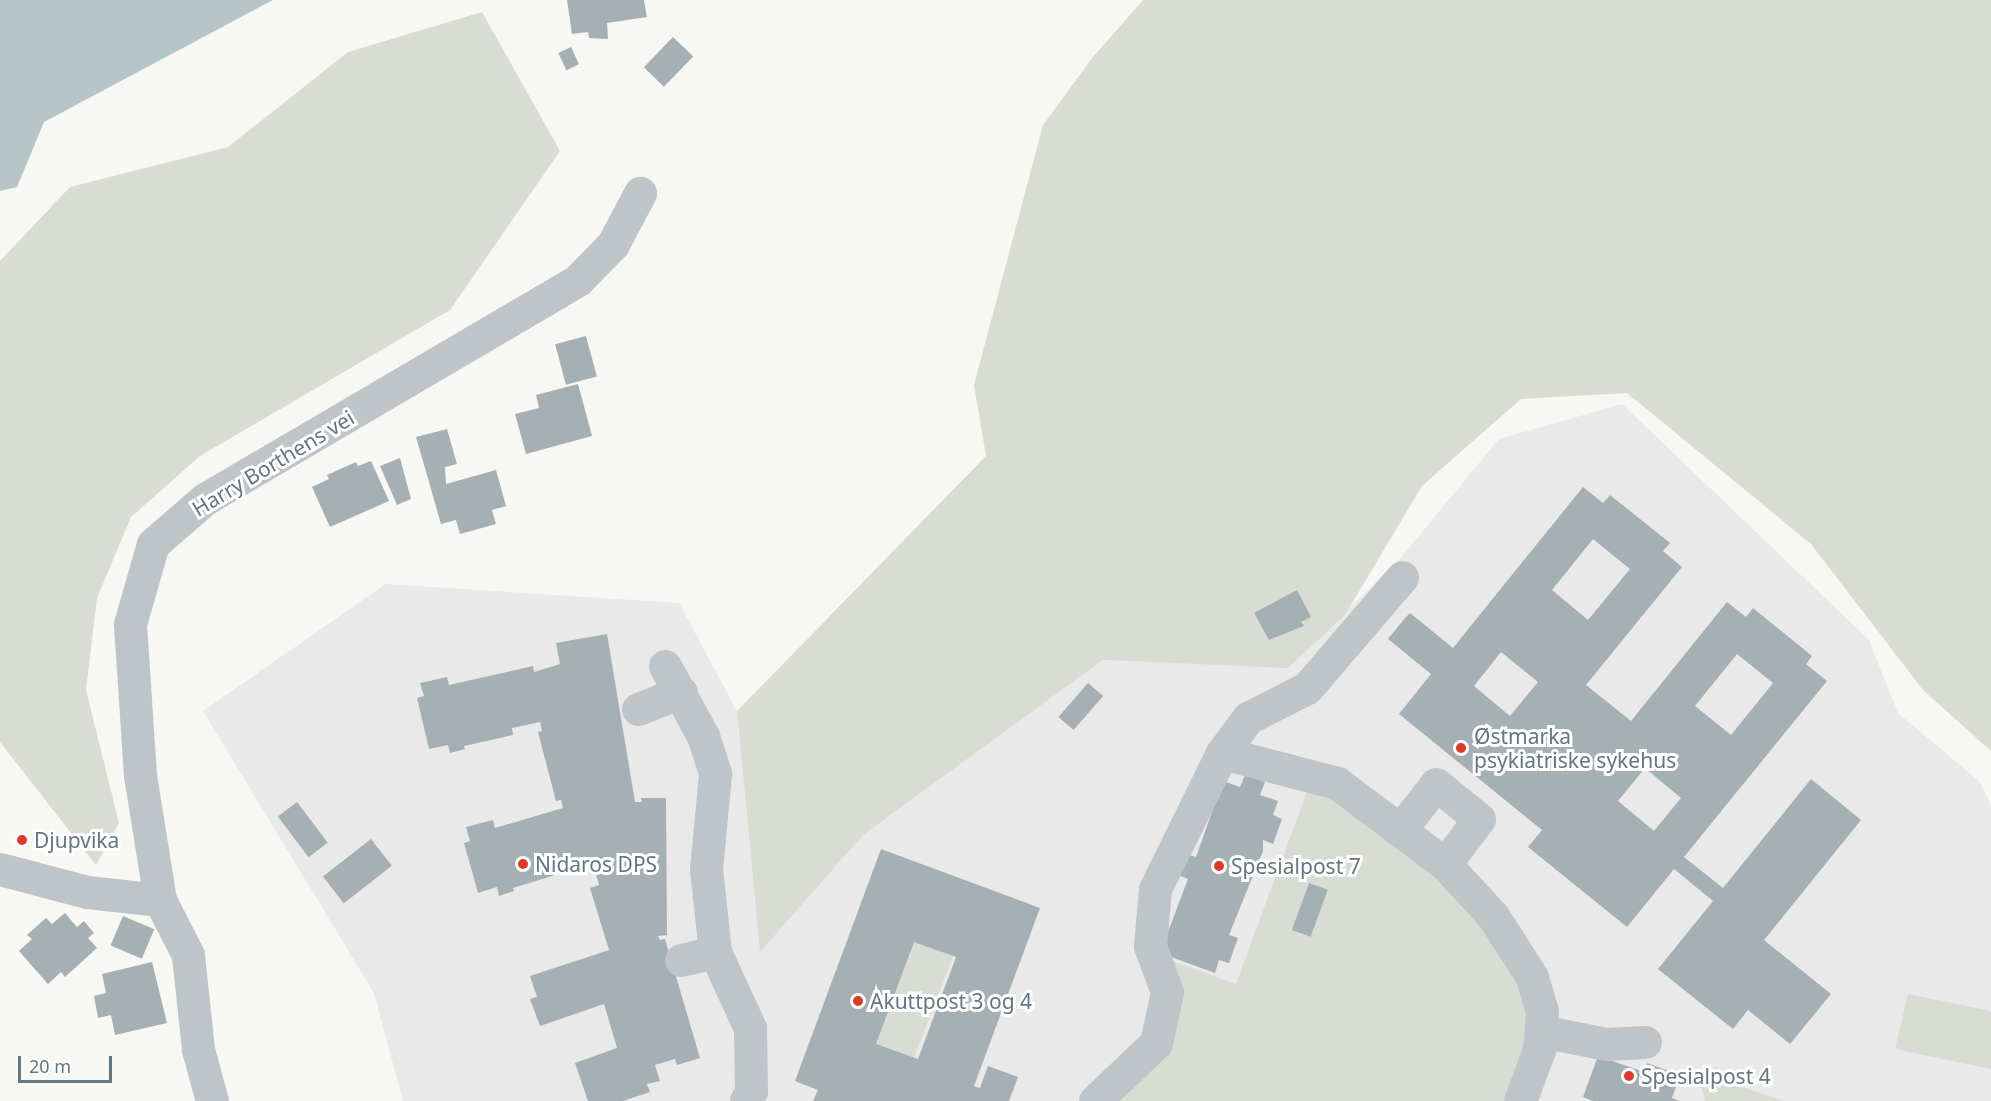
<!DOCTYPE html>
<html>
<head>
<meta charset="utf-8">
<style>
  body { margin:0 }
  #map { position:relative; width:1991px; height:1101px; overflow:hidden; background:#f7f7f4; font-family:"Noto Sans",sans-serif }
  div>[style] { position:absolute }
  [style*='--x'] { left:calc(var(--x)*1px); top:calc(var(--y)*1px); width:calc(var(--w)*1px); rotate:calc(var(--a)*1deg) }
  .built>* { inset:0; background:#e8e9e8 }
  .green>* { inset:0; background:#d8dcd3; transform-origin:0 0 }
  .water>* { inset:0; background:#b6c5c7 }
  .building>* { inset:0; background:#a5b0b4; transform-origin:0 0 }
  .minor>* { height:33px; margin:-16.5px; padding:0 16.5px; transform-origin:16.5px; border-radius:16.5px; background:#bec4c7 }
  .dots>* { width:16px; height:16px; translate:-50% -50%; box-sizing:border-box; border:3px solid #fff; border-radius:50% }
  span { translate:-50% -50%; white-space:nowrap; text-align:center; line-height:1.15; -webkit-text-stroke:6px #fff; paint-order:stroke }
  .street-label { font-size:21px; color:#62777f }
  .poi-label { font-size:21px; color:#62777f }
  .left { translate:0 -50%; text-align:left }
  .scale { position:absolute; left:18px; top:1056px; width:94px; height:27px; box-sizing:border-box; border:3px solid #62777f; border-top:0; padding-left:8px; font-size:18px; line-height:21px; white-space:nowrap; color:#62777f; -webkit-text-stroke:4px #fff; paint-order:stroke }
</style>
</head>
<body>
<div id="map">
  <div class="built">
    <i style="clip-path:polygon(1622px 404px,1869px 640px,1898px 713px,1980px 782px,1991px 806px,1991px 1101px,403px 1101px,374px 993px,203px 711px,386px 584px,679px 603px,737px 711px,760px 951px,863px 835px,1103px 660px,1288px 667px,1399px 560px,1499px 439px)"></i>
  </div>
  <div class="green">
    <i style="clip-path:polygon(1143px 0,1991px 0,1991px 751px,1923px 690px,1811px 544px,1627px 393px,1521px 399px,1422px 486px,1345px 615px,1288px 668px,1103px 660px,863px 835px,760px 952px,737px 711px,986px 456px,974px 385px,1043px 125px,1093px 57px)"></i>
    <i style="clip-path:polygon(482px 12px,560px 151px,450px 310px,200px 456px,131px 517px,97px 598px,86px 690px,119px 823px,96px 865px,0 742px,0 261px,70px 187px,228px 147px,348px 52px)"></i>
    <i style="clip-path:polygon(1309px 786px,1316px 787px,1448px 882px,1526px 986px,1532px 1026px,1510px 1101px,1112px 1101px,1169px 1045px,1166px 959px,1236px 984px)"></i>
    <i style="left:911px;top:940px;width:45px;height:110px;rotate:21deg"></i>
    <i style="clip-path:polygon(1908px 994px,1991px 1011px,1991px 1069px,1895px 1049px)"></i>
    <i style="clip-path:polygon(1716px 1067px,1722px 1080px,1784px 1101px,1705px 1101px,1699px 1075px)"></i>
  </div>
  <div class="water">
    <i style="clip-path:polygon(0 0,273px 0,44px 122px,17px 187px,0 191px)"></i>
  </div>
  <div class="building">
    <i style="clip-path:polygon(567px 0,644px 0,647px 17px,607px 23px,608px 39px,589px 38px,588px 32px,572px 34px)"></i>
    <i style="left:673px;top:37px;width:28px;height:42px;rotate:44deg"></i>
    <i style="left:571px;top:47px;width:19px;height:14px;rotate:65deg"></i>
    <i style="left:586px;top:336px;width:42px;height:32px;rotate:75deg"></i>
    <i style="clip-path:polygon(578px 384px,592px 436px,526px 454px,515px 414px,539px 408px,536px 395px)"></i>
    <i style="clip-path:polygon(447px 429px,457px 464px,445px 467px,446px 484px,496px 470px,506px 506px,492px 510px,496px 524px,460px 534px,456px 520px,441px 524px,416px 437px)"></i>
    <i style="clip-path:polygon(400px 458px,411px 499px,397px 505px,380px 466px)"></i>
    <i style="clip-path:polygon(371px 461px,389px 501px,330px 527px,312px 487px,329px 479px,327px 475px,356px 462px,358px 466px)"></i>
    <i style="clip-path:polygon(evenodd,1583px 487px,1603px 503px,1610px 495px,1670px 543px,1663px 551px,1682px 567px,1586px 685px,1631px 721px,1727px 602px,1746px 617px,1753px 608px,1812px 656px,1806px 664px,1827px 681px,1684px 857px,1723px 888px,1811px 779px,1861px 820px,1764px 940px,1831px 994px,1790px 1044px,1748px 1010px,1733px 1029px,1658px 969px,1713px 901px,1674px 869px,1627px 927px,1528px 847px,1542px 830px,1399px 714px,1431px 674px,1388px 639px,1405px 618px,1410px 613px,1453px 648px,1583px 487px,1593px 539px,1630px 569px,1588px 620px,1552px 590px,1593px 539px,1583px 487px,1501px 652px,1538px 682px,1510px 716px,1474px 686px,1501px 652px,1583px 487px,1737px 654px,1773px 683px,1731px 735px,1695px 706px,1737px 654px,1583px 487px,1645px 768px,1681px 798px,1654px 831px,1618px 801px,1645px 768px)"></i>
    <i style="clip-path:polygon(1297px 590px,1311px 617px,1301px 622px,1304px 626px,1269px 640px,1254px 613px)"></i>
    <i style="clip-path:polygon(607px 634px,635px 802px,642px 802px,641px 798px,666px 798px,667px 935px,658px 936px,660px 940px,665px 939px,700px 1058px,677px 1065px,675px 1059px,655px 1065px,660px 1081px,647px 1084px,650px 1092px,623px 1101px,588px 1101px,575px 1063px,617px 1048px,604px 1004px,540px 1026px,530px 999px,537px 997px,530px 976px,609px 950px,590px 888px,599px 885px,592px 859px,560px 868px,562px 873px,513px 888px,514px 891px,499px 896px,497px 887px,478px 893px,464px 843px,470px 841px,466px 827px,493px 820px,495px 828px,563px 808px,561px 800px,556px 801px,538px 732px,542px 731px,540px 722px,512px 728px,513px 735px,464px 746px,465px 749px,450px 753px,448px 745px,429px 749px,417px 698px,424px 696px,420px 683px,447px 677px,449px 685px,533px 666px,534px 672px,560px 664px,556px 643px)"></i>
    <i style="left:1088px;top:683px;width:20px;height:45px;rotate:41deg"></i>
    <i style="clip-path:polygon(1245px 775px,1265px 782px,1260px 795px,1278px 801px,1273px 815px,1282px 819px,1273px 844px,1263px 840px,1263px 851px,1229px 935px,1238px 938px,1229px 963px,1219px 960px,1215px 973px,1160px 953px,1188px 879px,1176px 874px,1184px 853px,1196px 857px,1223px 781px,1240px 787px)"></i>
    <i style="left:297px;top:802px;width:51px;height:24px;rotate:53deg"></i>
    <i style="left:371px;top:839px;width:34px;height:61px;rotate:52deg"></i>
    <i style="clip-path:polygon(evenodd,881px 849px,1040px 908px,974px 1086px,980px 1088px,988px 1066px,1018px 1077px,1009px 1101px,813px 1101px,818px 1090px,795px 1081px,881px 849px,914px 942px,956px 957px,918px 1059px,876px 1044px,914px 942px)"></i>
    <i style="left:1309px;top:883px;width:20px;height:50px;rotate:20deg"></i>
    <i style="clip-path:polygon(65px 913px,77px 927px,84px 921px,94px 933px,88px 938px,97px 948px,65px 977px,61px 972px,48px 984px,19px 951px,32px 939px,27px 935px,46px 918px,52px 924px)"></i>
    <i style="left:123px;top:916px;width:34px;height:32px;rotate:23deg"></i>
    <i style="clip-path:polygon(152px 962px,167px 1023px,115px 1035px,111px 1015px,98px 1018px,94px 996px,106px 993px,102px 974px)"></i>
    <i style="clip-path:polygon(1598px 1056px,1644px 1072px,1647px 1063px,1669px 1071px,1665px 1080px,1677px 1084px,1672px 1098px,1680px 1101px,1593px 1101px,1583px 1097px)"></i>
  </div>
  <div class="minor">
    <i style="--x:665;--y:666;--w:80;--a:61.5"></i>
    <i style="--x:703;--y:736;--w:40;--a:72"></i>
    <i style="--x:715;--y:774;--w:95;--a:95.4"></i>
    <i style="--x:706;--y:869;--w:83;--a:83.8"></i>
    <i style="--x:715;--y:952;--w:84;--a:65.3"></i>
    <i style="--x:750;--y:1028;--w:63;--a:89.1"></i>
    <i style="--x:751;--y:1091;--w:11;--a:117"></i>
    <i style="--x:638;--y:709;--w:46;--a:-21.6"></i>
    <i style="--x:1222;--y:753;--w:44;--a:-53.4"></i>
    <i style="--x:1248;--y:718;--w:66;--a:-27"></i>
    <i style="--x:1307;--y:688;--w:146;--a:-49.4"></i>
    <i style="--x:1400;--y:830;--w:58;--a:-52"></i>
    <i style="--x:1436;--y:784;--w:55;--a:39.1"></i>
    <i style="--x:1479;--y:819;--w:56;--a:127.1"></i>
    <i style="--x:0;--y:869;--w:90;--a:14.8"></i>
    <i style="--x:87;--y:892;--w:73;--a:6.3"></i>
    <i style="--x:681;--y:960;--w:35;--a:-13"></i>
    <i style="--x:1541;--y:1031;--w:66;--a:11.3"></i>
    <i style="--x:1606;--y:1044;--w:39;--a:-3"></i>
    <i style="--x:212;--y:1101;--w:54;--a:-105.1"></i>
    <i style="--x:198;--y:1049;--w:95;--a:-96.1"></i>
    <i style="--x:188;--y:955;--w:62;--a:-117"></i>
    <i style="--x:160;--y:900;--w:127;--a:-99.1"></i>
    <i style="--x:140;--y:775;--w:151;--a:-93.8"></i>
    <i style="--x:130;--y:624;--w:83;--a:-74"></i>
    <i style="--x:153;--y:544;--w:69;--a:-40.9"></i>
    <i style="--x:205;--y:499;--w:433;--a:-30.4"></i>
    <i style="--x:578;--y:280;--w:50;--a:-45.8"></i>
    <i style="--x:613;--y:244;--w:58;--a:-62.1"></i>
    <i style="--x:1095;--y:1101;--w:84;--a:-43.6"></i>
    <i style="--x:1156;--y:1043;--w:52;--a:-77.8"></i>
    <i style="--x:1167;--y:992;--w:49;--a:-110.3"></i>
    <i style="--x:1150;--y:946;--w:57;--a:-85"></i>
    <i style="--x:1155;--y:889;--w:152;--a:-63.8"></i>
    <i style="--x:1222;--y:753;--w:119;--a:14.6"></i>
    <i style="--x:1337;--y:783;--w:135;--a:36.9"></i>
    <i style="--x:1445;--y:864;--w:71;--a:47.3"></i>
    <i style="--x:1493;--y:916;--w:72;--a:57.4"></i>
    <i style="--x:1532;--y:977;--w:35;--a:74"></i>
    <i style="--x:1542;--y:1011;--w:39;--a:94"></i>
    <i style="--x:1539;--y:1050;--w:54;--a:110.4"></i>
  </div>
  <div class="dots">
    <i style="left:1461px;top:748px;background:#e23829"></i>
    <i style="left:22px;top:840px;background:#e23829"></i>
    <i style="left:523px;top:864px;background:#e23829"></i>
    <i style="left:1219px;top:866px;background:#e23829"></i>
    <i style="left:858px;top:1001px;background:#e23829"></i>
    <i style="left:1629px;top:1076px;background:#e23829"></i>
  </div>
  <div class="street-label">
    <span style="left:273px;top:463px;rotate:-31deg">Harry Borthens vei</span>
  </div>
  <div class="poi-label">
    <span class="left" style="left:1474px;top:748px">Østmarka<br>psykiatriske sykehus</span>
    <span class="left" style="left:34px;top:840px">Djupvika</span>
    <span class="left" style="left:535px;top:864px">Nidaros DPS</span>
    <span class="left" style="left:1231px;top:866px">Spesialpost 7</span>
    <span class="left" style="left:870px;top:1001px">Akuttpost 3 og 4</span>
    <span class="left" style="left:1641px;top:1076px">Spesialpost 4</span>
  </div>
  <div class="scale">20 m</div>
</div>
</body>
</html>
